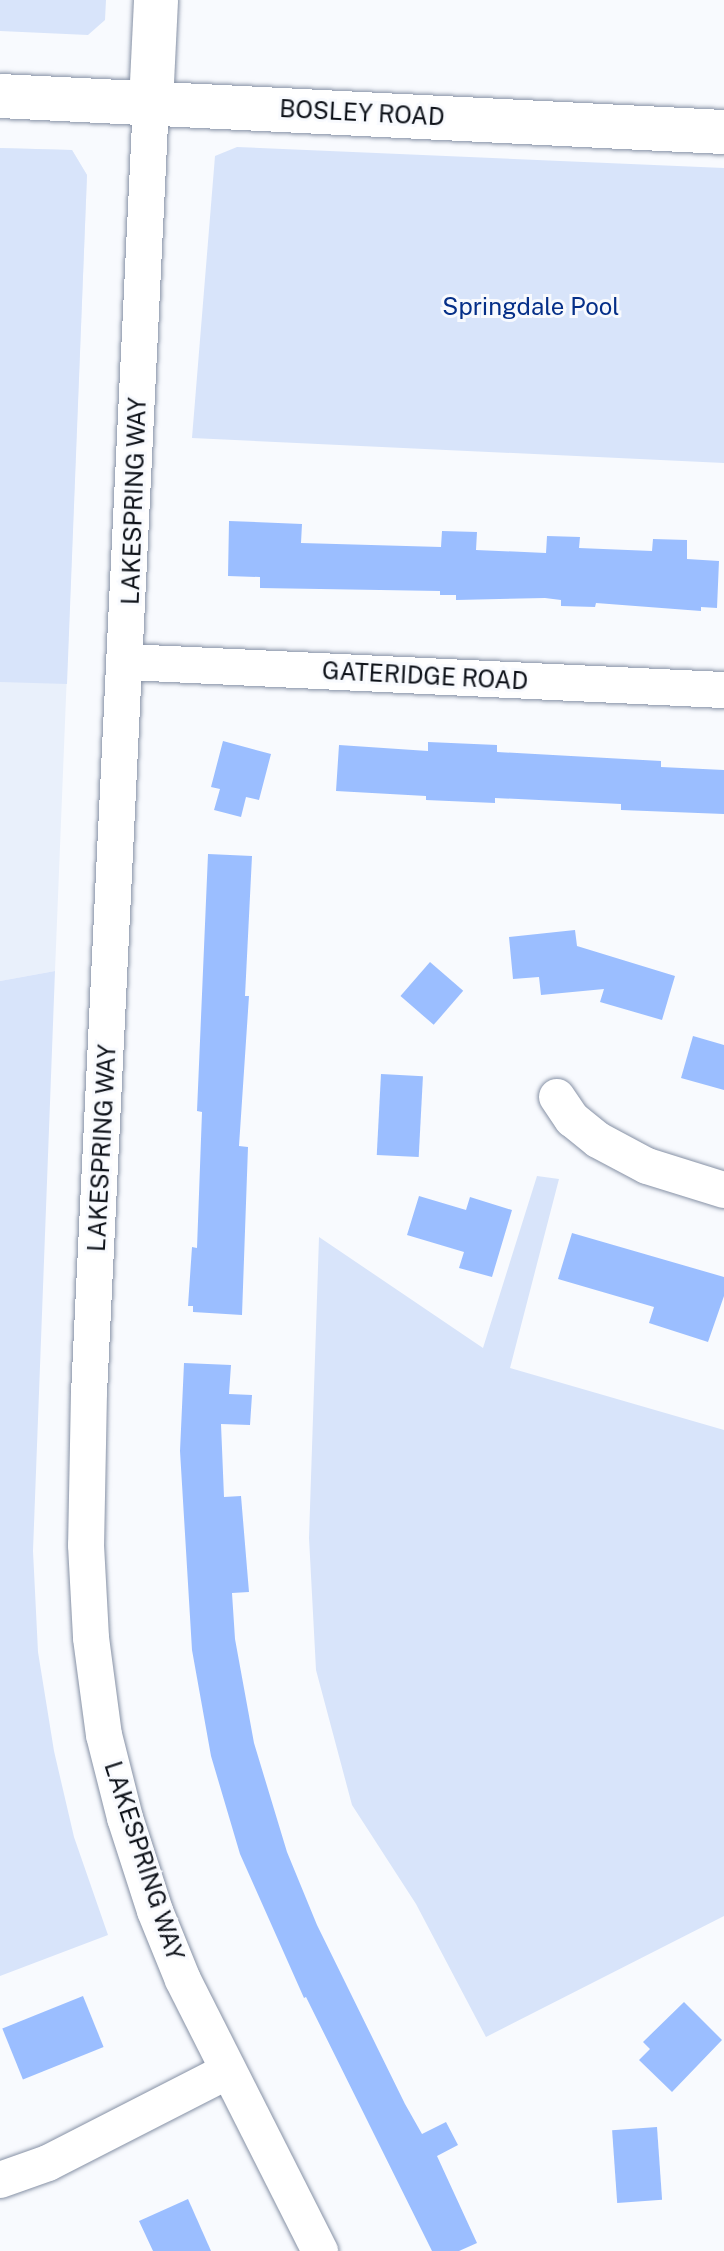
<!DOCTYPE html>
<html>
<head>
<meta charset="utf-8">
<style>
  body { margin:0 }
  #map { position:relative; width:724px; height:2251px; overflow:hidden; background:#f8fafe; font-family:"Public Sans",sans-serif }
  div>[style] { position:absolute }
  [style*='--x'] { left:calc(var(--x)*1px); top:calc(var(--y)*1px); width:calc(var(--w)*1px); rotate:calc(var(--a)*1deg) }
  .built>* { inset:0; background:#e9f0fb }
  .green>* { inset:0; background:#d8e4fa }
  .building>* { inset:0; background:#9bbeff; transform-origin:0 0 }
  .roads { filter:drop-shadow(0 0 2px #8691a5) drop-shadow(0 0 2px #8691a5) }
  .street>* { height:36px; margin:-18px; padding:0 18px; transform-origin:18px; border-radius:18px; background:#fff }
  .secondary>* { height:44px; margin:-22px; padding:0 22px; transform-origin:22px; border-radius:22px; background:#fff }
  span { translate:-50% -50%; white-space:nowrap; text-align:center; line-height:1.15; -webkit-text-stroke:6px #f8fafe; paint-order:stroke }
  .street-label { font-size:24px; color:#0e1219 }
  .park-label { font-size:24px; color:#052f88 }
</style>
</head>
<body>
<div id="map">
  <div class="built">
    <i style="clip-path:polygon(0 148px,72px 150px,87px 175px,55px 971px,0 981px)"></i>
  </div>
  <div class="green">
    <i style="clip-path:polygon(0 0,106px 0,105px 20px,88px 35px,0 31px)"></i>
    <i style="clip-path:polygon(237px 147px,724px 168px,724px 463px,192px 438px,215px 156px)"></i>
    <i style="clip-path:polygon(0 148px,72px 150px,87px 175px,67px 684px,0 682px)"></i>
    <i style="clip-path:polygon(55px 971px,33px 1551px,38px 1652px,54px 1751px,74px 1837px,108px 1935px,0 1976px,0 981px)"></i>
    <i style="clip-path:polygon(537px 1176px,559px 1179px,510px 1368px,724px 1430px,724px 1916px,486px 2037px,416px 1904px,352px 1805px,316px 1670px,309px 1538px,319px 1237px,483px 1348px)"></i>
  </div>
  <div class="building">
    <i style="clip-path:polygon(229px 521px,302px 524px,301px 543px,441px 547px,442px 531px,477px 532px,476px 550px,546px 553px,547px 536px,580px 537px,579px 548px,652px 551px,653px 539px,687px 540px,687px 559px,719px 561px,717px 608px,701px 607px,701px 611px,596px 603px,595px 607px,561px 606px,561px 600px,545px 598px,456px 600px,456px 595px,440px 595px,440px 591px,260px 588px,260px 577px,228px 576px)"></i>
    <i style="clip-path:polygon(223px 741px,271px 754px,259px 800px,246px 797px,241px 817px,214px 810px,220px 789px,211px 787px)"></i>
    <i style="clip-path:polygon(428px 742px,497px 745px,497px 752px,661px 761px,661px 767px,724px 770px,724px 814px,621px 810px,621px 804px,495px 798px,495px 803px,426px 800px,426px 796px,336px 791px,339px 745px,428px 751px)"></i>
    <i style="clip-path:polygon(208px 854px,252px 856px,245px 996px,249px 996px,239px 1146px,248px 1147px,242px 1315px,193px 1312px,193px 1306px,188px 1306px,192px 1247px,197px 1248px,202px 1112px,197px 1111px)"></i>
    <i style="clip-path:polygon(575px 930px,577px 946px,675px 976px,662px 1020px,600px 1002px,604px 989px,541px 995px,539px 977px,513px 979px,509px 937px)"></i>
    <i style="left:430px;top:962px;width:44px;height:45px;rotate:41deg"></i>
    <i style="clip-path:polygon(693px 1036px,724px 1045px,724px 1090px,681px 1078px)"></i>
    <i style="left:381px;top:1074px;width:42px;height:81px;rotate:3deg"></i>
    <i style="clip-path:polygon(419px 1196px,466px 1210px,470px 1197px,512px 1210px,492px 1277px,459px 1268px,464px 1252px,407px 1235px)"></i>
    <i style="clip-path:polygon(572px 1233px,724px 1277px,724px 1296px,708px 1342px,649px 1323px,654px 1307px,558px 1279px)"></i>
    <i style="clip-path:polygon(184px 1363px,231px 1365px,229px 1394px,252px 1395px,250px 1425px,221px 1424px,224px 1497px,241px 1496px,249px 1592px,232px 1593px,235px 1639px,254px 1743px,287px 1852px,317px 1925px,405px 2104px,422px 2134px,446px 2122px,458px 2145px,437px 2156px,477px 2243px,459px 2251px,432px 2251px,306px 1997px,304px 1998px,240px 1854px,211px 1756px,192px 1650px,180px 1451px)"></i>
    <i style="left:83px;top:1996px;width:55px;height:87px;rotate:68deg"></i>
    <i style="clip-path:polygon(684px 2002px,722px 2040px,672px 2092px,639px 2060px,650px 2049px,643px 2042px)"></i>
    <i style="left:657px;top:2127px;width:73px;height:45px;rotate:86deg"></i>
    <i style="clip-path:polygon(188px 2199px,211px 2251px,153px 2251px,139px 2221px)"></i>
  </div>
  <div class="roads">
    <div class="street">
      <i style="--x:151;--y:103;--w:1290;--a:92.75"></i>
      <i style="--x:89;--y:1392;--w:153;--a:91.1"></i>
      <i style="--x:86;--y:1545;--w:93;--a:86.9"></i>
      <i style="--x:91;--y:1638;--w:98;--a:82.4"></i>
      <i style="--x:104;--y:1735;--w:86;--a:75.8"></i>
      <i style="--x:125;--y:1818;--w:98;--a:72.1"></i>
      <i style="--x:155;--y:1911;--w:74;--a:67.9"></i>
      <i style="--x:183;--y:1980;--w:304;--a:63.2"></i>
      <i style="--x:127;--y:662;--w:598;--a:2.69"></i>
      <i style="--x:557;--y:1097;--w:27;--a:56"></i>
      <i style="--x:572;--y:1119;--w:33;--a:39"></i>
      <i style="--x:598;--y:1140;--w:55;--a:28"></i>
      <i style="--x:647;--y:1166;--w:81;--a:17.3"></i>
      <i style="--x:0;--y:2180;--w:51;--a:-19.5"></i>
      <i style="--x:48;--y:2163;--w:202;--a:-27.1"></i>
    </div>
    <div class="secondary">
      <i style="--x:0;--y:96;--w:725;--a:2.85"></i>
      <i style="--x:151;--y:103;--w:103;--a:-87.2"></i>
    </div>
  </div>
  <div class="street-label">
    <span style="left:362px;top:113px;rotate:3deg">BOSLEY ROAD</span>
    <span style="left:134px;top:501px;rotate:-88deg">LAKESPRING WAY</span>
    <span style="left:425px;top:676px;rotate:3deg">GATERIDGE ROAD</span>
    <span style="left:102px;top:1148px;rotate:-87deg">LAKESPRING WAY</span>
    <span style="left:144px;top:1861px;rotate:72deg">LAKESPRING WAY</span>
  </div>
  <div class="park-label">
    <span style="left:531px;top:307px">Springdale Pool</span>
  </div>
</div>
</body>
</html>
